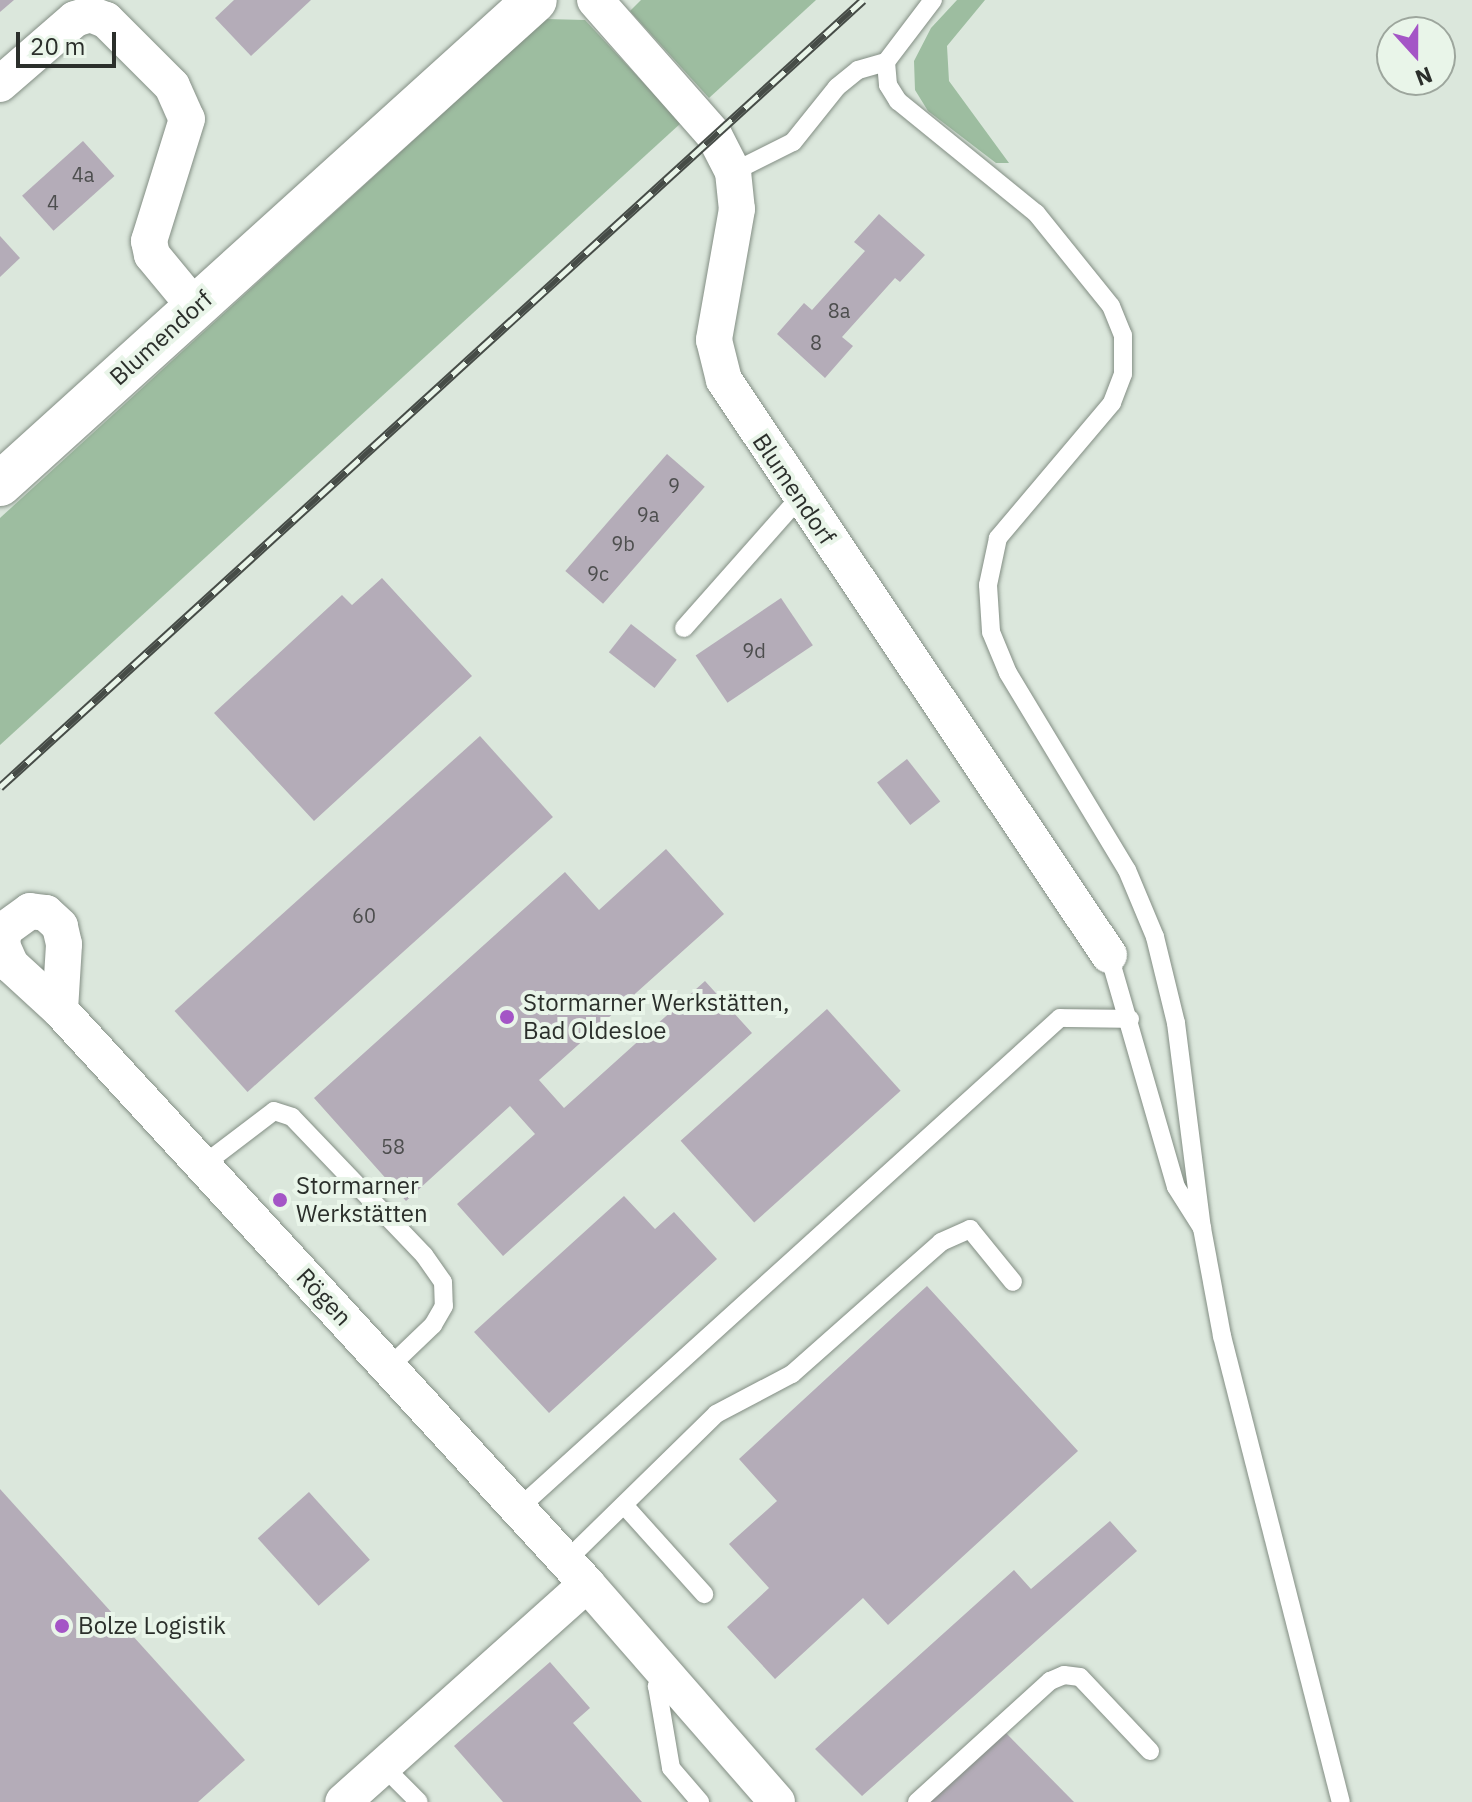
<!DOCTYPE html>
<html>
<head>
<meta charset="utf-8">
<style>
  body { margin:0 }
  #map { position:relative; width:1472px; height:1802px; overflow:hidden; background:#dbe7dc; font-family:"IBM Plex Sans",sans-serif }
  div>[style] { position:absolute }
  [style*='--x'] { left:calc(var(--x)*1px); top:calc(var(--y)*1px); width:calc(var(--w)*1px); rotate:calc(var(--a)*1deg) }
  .green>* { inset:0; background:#9dbda0 }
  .building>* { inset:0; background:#b4acb8; transform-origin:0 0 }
  .roads { filter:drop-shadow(0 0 2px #838e84) drop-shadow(0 0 2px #838e84) }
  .service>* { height:18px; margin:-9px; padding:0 9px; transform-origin:9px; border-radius:9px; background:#fff }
  .minor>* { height:36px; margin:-18px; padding:0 18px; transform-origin:18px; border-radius:18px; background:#fff }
  .primary>* { height:44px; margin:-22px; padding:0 22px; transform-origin:22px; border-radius:22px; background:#fff }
  .rail>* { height:9px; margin-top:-4.5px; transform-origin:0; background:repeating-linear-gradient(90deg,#e9f5e9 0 18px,#464c47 0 36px); box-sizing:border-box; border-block:2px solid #464c47 }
  .dots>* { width:22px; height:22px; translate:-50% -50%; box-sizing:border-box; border:4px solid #e9f5e9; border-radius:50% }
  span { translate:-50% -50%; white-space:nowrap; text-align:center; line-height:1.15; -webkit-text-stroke:8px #e9f5e9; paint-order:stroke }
  .number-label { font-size:20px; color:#4d4e4e }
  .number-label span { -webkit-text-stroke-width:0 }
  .street-label { font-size:24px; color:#2b2f2b }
  .poi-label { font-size:24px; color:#2b2f2b }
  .left { translate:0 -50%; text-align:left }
  .north { position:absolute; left:1376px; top:16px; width:80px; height:80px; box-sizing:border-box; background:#e9f5e9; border:2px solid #9da69d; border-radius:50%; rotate:159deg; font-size:22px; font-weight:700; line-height:32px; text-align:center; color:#2b2f2b }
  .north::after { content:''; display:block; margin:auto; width:28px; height:36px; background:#a455c6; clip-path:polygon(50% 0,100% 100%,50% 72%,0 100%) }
  .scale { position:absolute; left:16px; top:32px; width:100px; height:36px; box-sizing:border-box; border:4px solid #2b2f2b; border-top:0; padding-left:10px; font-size:24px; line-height:28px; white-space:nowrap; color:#2b2f2b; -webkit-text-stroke:6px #e9f5e9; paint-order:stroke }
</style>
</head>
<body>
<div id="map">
  <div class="green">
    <i style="clip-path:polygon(641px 0,816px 0,709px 98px,630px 11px)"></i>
    <i style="clip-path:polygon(957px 0,985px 0,947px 46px,949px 81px,1009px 163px,996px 163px,928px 111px,915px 90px,914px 61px,931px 28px)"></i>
    <i style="clip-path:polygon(546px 19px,585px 20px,681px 123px,0 745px,0 518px)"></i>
  </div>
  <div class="building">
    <i style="clip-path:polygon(0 0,14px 0,0 12px)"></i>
    <i style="clip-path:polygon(234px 0,311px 0,251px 56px,215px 18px)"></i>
    <i style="left:83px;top:141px;width:47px;height:82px;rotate:48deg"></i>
    <i style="clip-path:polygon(879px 214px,925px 255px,900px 282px,895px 278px,842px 337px,853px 346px,825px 378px,777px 334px,804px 303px,812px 310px,865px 251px,854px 242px)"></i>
    <i style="clip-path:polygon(0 236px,20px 258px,0 277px)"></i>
    <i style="left:667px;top:454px;width:50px;height:155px;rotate:41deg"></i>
    <i style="clip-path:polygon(382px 578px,472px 676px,314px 821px,214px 713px,342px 595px,352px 605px)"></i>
    <i style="left:781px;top:598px;width:57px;height:103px;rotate:56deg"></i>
    <i style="left:631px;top:624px;width:58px;height:36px;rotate:38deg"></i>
    <i style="left:480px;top:736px;width:109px;height:411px;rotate:48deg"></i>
    <i style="left:907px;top:759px;width:54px;height:38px;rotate:52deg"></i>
    <i style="clip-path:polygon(666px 849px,724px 914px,539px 1080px,564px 1108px,705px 981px,752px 1033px,503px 1256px,457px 1204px,535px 1134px,510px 1106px,406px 1201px,314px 1098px,565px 872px,599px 910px)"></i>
    <i style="left:827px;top:1009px;width:110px;height:197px;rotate:48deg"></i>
    <i style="clip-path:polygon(624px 1196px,655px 1229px,674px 1212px,717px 1259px,549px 1413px,474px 1332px)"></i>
    <i style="clip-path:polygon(927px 1286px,1078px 1451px,888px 1625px,863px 1598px,775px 1679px,727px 1627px,769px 1588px,729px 1544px,777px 1501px,739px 1459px)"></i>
    <i style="clip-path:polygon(0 1489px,245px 1760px,198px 1802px,0 1802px)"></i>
    <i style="left:309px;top:1492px;width:91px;height:69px;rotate:48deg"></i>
    <i style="clip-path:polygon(1110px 1521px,1137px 1551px,862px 1796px,815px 1749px,1014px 1570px,1031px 1589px)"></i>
    <i style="clip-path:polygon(550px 1662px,590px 1708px,573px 1723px,642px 1802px,503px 1802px,454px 1746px)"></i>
    <i style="clip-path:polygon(1004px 1731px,1074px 1802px,928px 1802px)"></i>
  </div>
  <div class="roads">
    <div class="service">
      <i style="--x:933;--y:0;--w:78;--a:127.2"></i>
      <i style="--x:886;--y:62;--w:23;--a:85"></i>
      <i style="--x:888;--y:85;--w:19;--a:58"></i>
      <i style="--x:898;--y:101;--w:178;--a:39.1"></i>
      <i style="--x:1036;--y:213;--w:119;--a:51.1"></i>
      <i style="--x:1111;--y:306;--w:31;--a:68"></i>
      <i style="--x:1123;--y:335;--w:39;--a:90"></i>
      <i style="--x:1123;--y:374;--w:31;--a:111"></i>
      <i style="--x:1112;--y:403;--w:177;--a:130.2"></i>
      <i style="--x:998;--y:538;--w:48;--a:102"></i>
      <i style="--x:988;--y:585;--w:47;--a:86.3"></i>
      <i style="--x:991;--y:632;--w:44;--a:67.5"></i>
      <i style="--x:1008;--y:673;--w:230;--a:58.9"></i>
      <i style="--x:1127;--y:870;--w:73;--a:67.3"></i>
      <i style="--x:1155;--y:937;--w:89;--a:76.3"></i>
      <i style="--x:1176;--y:1023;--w:207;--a:82.8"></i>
      <i style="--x:733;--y:172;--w:67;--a:-26.6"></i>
      <i style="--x:793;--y:142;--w:70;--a:-51.3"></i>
      <i style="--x:837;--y:87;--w:27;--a:-39"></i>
      <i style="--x:858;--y:70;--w:29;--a:-16"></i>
      <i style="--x:684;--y:628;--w:175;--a:-48.5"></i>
      <i style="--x:1109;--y:955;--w:241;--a:73.9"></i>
      <i style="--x:1176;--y:1187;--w:49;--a:57.6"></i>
      <i style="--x:1202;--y:1228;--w:110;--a:79.5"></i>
      <i style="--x:1222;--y:1336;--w:481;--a:75.7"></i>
      <i style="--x:203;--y:1165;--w:89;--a:-37.3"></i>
      <i style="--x:274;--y:1111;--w:19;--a:18"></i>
      <i style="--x:292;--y:1117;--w:191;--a:46.3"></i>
      <i style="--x:424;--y:1255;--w:33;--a:55"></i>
      <i style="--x:443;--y:1282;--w:24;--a:88"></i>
      <i style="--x:444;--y:1306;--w:22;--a:120"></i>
      <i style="--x:433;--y:1325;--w:61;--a:136.3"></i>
      <i style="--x:624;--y:1505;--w:120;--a:48"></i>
      <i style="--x:519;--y:1508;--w:730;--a:-42.17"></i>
      <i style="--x:1060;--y:1018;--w:70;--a:0.8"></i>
      <i style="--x:566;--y:1561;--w:210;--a:-44.4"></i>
      <i style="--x:716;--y:1414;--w:86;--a:-27.8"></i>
      <i style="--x:792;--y:1374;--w:199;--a:-41.5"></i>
      <i style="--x:941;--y:1242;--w:32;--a:-24"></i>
      <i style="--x:970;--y:1229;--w:68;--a:50.9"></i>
      <i style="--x:664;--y:1672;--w:16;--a:117"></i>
      <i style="--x:657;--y:1686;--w:83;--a:80.3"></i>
      <i style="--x:671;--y:1768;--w:45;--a:49.5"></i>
      <i style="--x:384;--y:1767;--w:49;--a:45"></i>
      <i style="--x:917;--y:1802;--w:180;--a:-42.3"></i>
      <i style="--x:1050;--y:1681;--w:15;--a:-23"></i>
      <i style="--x:1064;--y:1675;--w:16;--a:7"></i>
      <i style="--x:1080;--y:1677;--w:102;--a:46.6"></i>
    </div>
    <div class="minor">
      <i style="--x:595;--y:0;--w:180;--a:48.6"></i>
      <i style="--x:714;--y:135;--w:42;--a:62.8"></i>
      <i style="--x:733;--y:172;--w:37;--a:84"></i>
      <i style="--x:737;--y:209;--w:133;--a:100"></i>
      <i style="--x:714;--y:340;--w:41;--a:76"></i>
      <i style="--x:724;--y:380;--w:692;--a:56.2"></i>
      <i style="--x:0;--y:84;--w:99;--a:-40.9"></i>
      <i style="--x:75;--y:19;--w:16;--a:-18"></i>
      <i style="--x:90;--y:14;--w:17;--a:21"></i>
      <i style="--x:106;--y:20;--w:93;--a:45"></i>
      <i style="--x:172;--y:86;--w:36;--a:66"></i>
      <i style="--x:187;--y:119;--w:128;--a:107.3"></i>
      <i style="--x:149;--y:241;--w:14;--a:78"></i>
      <i style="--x:152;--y:255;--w:67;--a:50.4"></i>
      <i style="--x:60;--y:1010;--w:66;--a:-86.5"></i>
      <i style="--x:64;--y:944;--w:18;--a:-103"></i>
      <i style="--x:60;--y:926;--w:19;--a:-137"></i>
      <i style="--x:46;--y:913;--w:16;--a:-173"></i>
      <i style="--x:30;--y:911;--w:32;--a:144"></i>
      <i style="--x:4;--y:930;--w:15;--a:98"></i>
      <i style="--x:2;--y:945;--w:22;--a:66"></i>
      <i style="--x:11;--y:965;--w:67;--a:42.6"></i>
      <i style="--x:60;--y:1010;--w:779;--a:47.44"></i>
      <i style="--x:587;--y:1584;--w:327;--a:138.2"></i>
      <i style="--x:587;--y:1584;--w:289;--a:48.9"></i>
    </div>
    <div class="primary">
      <i style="--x:0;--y:484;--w:721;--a:-42.13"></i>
    </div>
  </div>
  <div class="rail">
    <i style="--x:0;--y:787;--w:1168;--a:-42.36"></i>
  </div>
  <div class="dots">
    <i style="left:507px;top:1017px;background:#a455c6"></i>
    <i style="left:280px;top:1200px;background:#a455c6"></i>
    <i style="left:62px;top:1626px;background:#a455c6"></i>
  </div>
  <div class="number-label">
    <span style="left:83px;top:174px">4a</span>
    <span style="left:53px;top:202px">4</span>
    <span style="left:839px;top:310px">8a</span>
    <span style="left:816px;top:342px">8</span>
    <span style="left:674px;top:485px">9</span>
    <span style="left:648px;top:514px">9a</span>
    <span style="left:623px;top:543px">9b</span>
    <span style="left:598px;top:573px">9c</span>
    <span style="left:754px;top:650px">9d</span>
    <span style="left:364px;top:915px">60</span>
    <span style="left:393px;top:1146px">58</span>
  </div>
  <div class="street-label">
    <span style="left:161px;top:338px;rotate:-42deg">Blumendorf</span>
    <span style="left:794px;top:489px;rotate:56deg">Blumendorf</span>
    <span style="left:324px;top:1297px;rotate:47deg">Rögen</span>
  </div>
  <div class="poi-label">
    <span class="left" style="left:523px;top:1017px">Stormarner Werkstätten,<br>Bad Oldesloe</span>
    <span class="left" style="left:296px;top:1200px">Stormarner<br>Werkstätten</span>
    <span class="left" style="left:78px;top:1626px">Bolze Logistik</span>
  </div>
  <div class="north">N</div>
  <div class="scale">20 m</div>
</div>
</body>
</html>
